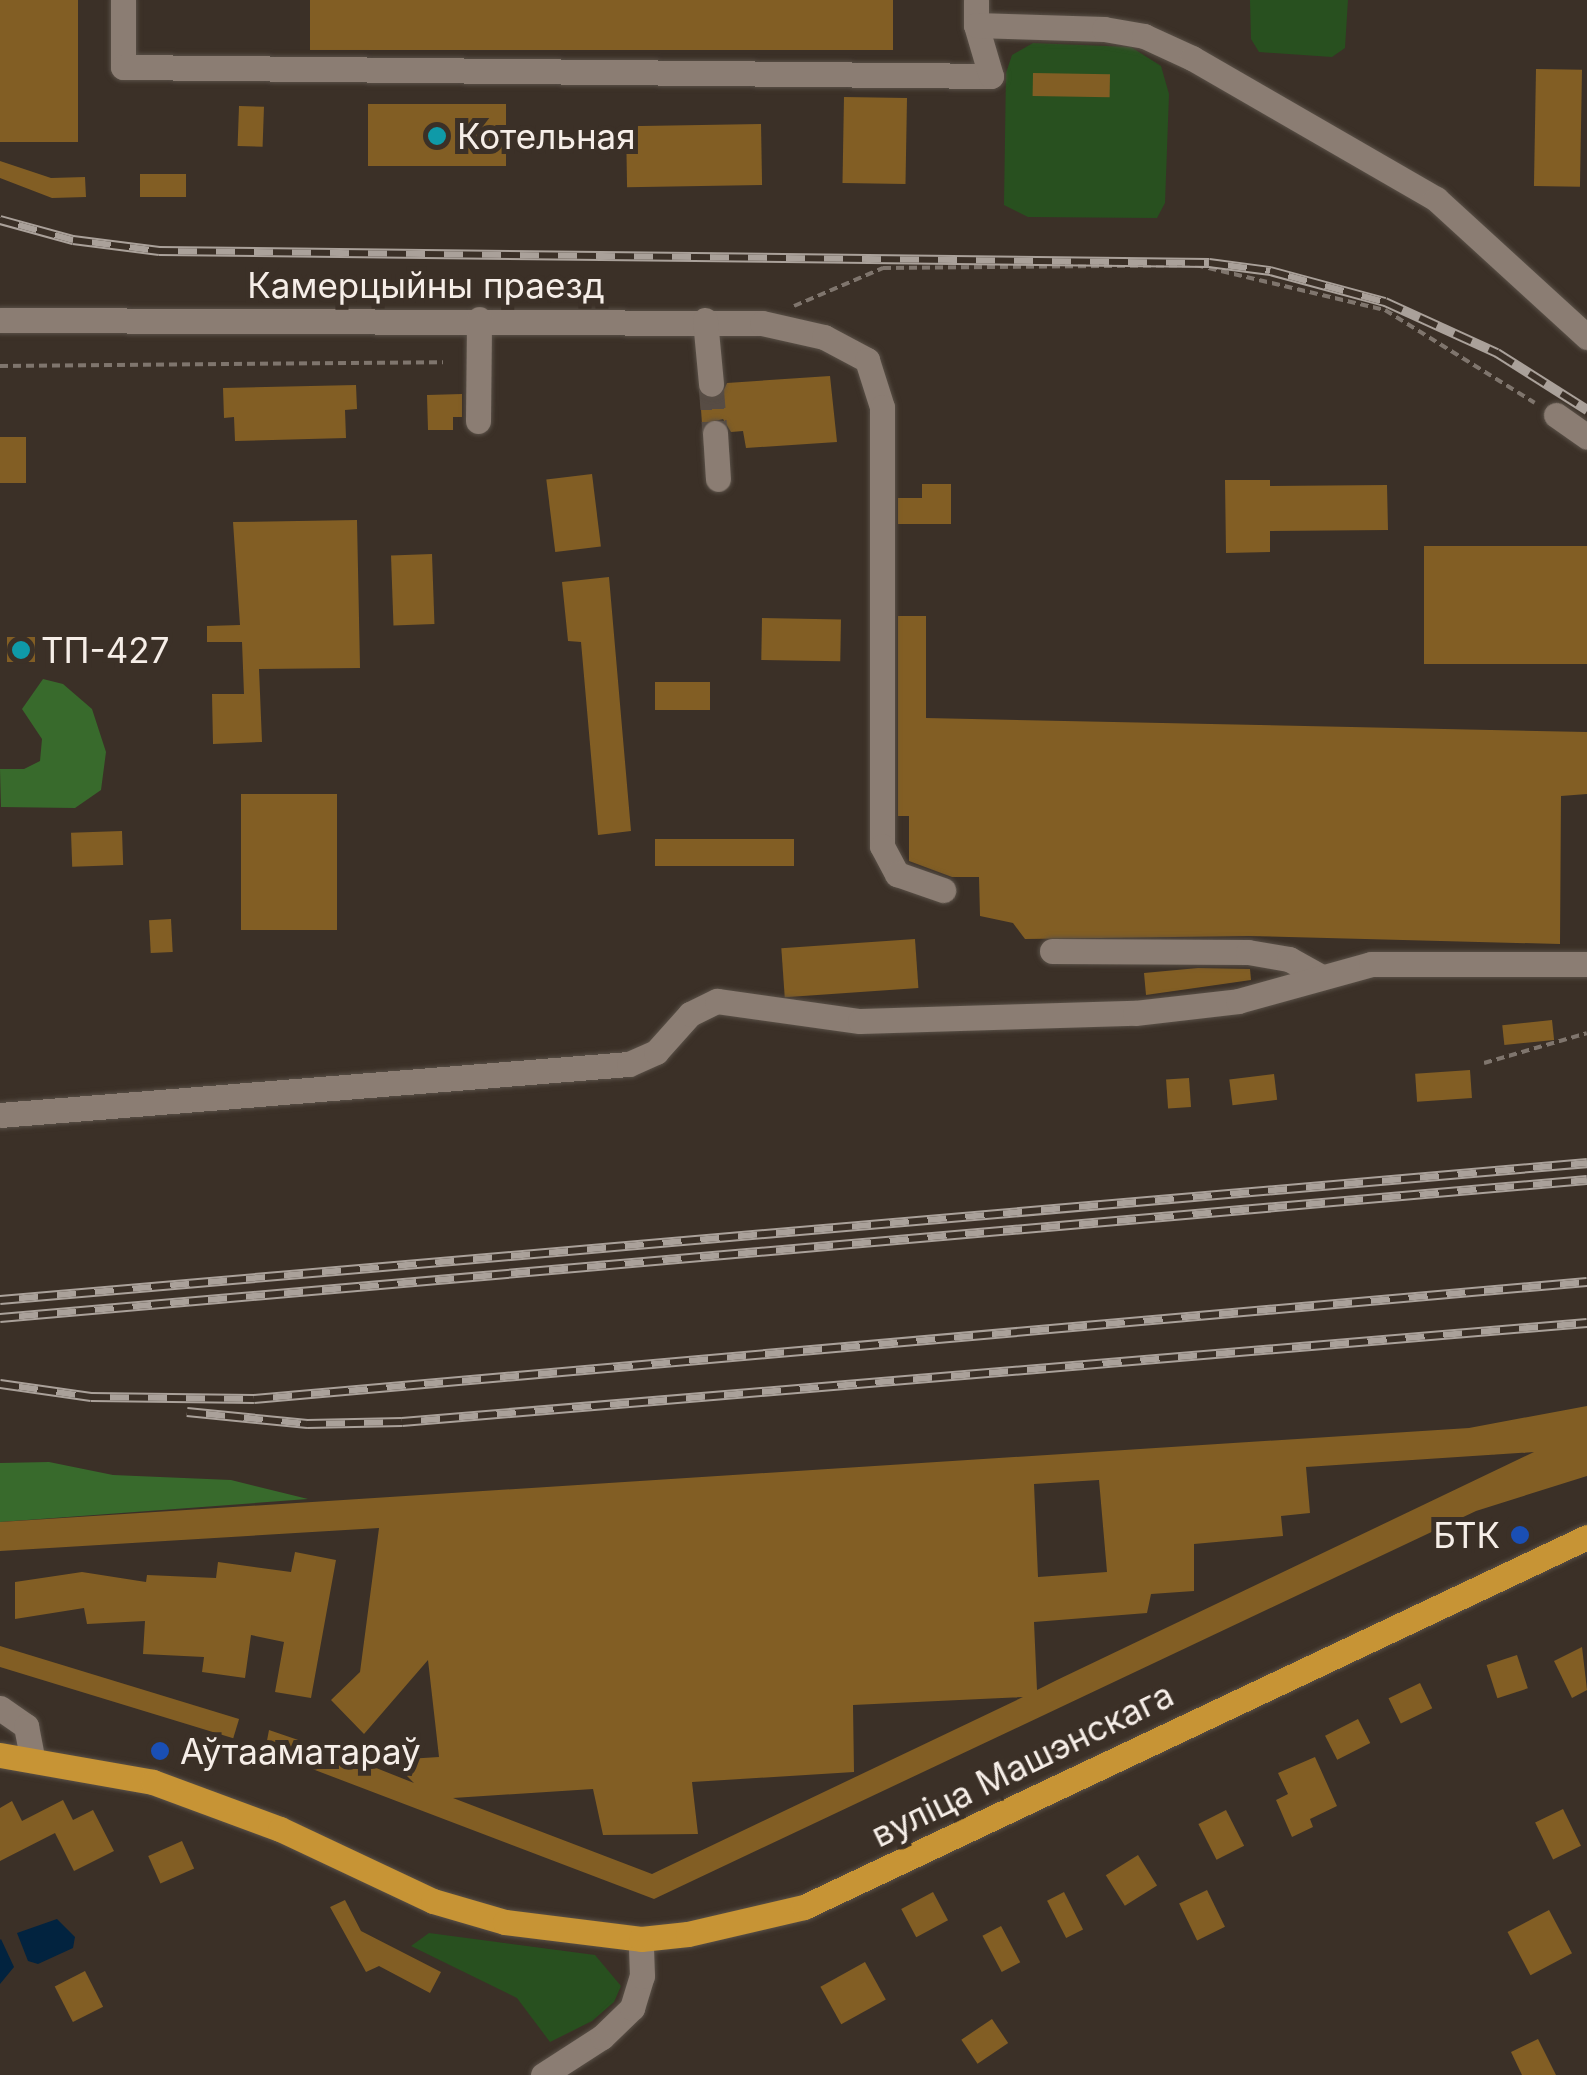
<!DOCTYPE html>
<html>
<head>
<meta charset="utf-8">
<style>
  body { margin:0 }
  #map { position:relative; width:1587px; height:2075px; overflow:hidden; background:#3b3027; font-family:Inter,sans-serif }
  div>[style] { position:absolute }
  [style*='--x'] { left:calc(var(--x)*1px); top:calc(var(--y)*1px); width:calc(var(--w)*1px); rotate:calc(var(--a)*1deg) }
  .green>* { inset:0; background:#28501f }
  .forest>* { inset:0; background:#386a2c }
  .water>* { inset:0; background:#02233f }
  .building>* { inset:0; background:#825e24; transform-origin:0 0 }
  .minor-tunnel>* { height:25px; margin-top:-12.5px; transform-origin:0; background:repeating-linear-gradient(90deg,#574c44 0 25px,transparent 0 37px) }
  .path>* { height:4px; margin-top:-2px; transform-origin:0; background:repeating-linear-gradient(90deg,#7f756d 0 8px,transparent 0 13px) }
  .roads { filter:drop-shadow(0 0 2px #595047) drop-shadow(0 0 2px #595047) }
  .minor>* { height:25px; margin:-12.5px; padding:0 12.5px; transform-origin:12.5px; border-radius:12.5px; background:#8b7d73 }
  .major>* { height:25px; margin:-12.5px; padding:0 12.5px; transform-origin:12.5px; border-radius:12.5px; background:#c79435 }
  .rail>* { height:10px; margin-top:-5px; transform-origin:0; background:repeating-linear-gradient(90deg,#3b3027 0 19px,#aaa19a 0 38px); box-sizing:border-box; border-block:2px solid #aaa19a }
  .dots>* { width:28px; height:28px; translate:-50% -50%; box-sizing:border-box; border:5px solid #3b3027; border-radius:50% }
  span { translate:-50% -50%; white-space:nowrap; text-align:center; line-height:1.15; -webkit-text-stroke:10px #3b3027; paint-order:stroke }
  .poi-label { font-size:35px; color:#f6eee8 }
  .left { translate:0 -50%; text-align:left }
  .right { translate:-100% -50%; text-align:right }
  .street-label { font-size:35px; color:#f6eee8 }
</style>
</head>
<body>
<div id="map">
  <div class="green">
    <i style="clip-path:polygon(1250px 0,1348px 0,1345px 48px,1332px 57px,1259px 52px,1251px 39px)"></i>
    <i style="clip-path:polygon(1033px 43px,1131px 47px,1161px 66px,1169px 94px,1165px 203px,1157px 218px,1028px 217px,1004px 205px,1006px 73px,1012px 55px)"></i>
    <i style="clip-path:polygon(429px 1933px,595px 1955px,621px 1986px,614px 2002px,592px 2021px,550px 2042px,517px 1998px,411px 1946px)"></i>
  </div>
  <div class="forest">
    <i style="clip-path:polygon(43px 679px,63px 684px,92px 709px,106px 752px,101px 790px,75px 808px,1px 807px,0 769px,24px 769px,40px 761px,42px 739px,22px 709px)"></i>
    <i style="clip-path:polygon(49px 1462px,113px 1475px,231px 1480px,308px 1499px,0 1522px,0 1463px)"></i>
  </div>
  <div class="water">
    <i style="clip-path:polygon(57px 1919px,75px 1937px,73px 1948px,38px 1964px,28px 1961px,17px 1933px)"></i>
    <i style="clip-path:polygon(1px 1939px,14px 1967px,0 1984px,0 1940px)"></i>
  </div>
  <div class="building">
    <i style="left:0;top:0;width:78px;height:142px"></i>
    <i style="left:310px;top:0;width:583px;height:50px"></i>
    <i style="left:1536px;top:69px;width:46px;height:117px;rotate:1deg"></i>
    <i style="left:1033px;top:73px;width:77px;height:23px;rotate:1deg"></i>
    <i style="left:844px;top:97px;width:63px;height:86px;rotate:1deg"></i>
    <i style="left:368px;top:104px;width:138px;height:62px"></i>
    <i style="left:239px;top:106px;width:25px;height:40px;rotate:2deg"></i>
    <i style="left:761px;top:124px;width:61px;height:135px;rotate:89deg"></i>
    <i style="clip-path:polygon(0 161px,51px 178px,85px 177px,86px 197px,52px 198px,0 178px)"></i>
    <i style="left:140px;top:174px;width:46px;height:23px"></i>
    <i style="clip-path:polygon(830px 376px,837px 442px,746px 448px,743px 431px,731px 432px,723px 419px,702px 424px,700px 395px,720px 398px,727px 383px)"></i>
    <i style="clip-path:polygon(356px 385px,357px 409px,345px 410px,346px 438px,235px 441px,234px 417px,224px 418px,223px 388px)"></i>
    <i style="clip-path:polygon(462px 394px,462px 417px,453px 417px,453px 430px,428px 430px,427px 395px)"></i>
    <i style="left:0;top:437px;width:26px;height:46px"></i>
    <i style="left:592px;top:474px;width:73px;height:46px;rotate:83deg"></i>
    <i style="clip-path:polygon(1225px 480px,1270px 480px,1270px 486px,1387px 485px,1388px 530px,1270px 531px,1270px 552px,1226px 553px)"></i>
    <i style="clip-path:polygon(922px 484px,951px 484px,951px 524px,898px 524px,898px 498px,922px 498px)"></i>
    <i style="clip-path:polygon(357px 520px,360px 668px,259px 669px,262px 742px,213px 744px,212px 694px,244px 694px,242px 642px,207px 642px,207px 626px,240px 625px,233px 522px)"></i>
    <i style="left:1424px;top:546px;width:163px;height:118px"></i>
    <i style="left:432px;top:554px;width:70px;height:41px;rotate:88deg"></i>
    <i style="clip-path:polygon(609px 577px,631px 831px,598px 835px,581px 642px,568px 641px,562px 582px)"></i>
    <i style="clip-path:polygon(898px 616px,926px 616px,926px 718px,1587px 732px,1587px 794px,1561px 796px,1560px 944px,1248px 936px,1025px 939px,1013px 923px,980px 916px,979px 877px,952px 877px,909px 861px,909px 816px,898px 816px)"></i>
    <i style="left:762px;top:618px;width:79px;height:42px;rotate:1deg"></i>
    <i style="left:7px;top:637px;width:28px;height:25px"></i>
    <i style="left:710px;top:682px;width:28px;height:55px;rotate:90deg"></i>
    <i style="left:241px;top:794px;width:96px;height:136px"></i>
    <i style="left:122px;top:831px;width:34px;height:51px;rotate:88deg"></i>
    <i style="left:655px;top:839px;width:139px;height:27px"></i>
    <i style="left:171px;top:919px;width:33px;height:22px;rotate:87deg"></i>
    <i style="left:915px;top:939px;width:49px;height:134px;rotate:86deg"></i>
    <i style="clip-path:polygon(1198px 968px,1250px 969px,1251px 980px,1146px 995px,1144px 973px)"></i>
    <i style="left:1552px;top:1020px;width:20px;height:50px;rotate:84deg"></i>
    <i style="left:1470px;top:1070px;width:28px;height:55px;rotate:86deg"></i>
    <i style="left:1274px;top:1074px;width:26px;height:45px;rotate:83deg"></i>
    <i style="left:1189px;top:1078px;width:29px;height:23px;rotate:86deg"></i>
    <i style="clip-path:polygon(evenodd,1587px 1406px,1587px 1476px,1476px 1511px,654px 1899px,265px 1751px,269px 1730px,342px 1755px,333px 1764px,361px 1762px,414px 1783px,391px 1760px,439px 1757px,428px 1660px,364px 1734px,331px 1700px,360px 1672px,379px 1528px,0 1551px,0 1522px,1469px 1428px,1587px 1406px,1534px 1452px,1057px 1680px,1037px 1690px,1034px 1622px,1147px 1613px,1151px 1594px,1194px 1591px,1194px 1544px,1283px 1536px,1281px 1516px,1310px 1513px,1306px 1467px,1534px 1452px,1587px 1406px,1099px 1480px,1107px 1572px,1038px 1577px,1034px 1484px,1099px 1480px,1587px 1406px,1023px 1697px,652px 1874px,453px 1798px,593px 1789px,603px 1835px,698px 1834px,692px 1782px,854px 1772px,853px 1705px,1023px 1697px)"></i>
    <i style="clip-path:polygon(295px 1552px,336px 1560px,311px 1698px,275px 1692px,284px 1642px,251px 1635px,245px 1678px,202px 1672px,204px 1657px,143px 1654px,145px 1621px,87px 1624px,84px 1608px,15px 1619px,15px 1582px,82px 1572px,146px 1582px,147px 1575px,216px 1578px,218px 1562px,291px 1572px)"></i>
    <i style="left:0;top:1646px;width:250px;height:20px;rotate:17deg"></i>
    <i style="clip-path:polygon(1582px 1647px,1587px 1690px,1572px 1698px,1554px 1661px)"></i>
    <i style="left:1517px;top:1655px;width:35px;height:32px;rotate:72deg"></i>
    <i style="left:1420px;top:1683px;width:28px;height:35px;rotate:64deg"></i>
    <i style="left:1358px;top:1719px;width:27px;height:37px;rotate:63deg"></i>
    <i style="clip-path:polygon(1315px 1757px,1337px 1806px,1310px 1819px,1313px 1827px,1292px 1837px,1276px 1800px,1288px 1794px,1278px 1773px)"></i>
    <i style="clip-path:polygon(63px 1800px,73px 1820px,93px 1810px,114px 1851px,74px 1871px,55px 1833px,0 1861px,0 1808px,12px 1801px,22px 1821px)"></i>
    <i style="left:1563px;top:1809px;width:41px;height:31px;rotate:64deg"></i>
    <i style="left:1226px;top:1810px;width:40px;height:31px;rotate:63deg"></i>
    <i style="left:182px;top:1841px;width:30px;height:37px;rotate:66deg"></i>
    <i style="left:1138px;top:1855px;width:36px;height:38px;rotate:58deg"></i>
    <i style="left:1207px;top:1890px;width:41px;height:31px;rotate:64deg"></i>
    <i style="left:933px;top:1892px;width:32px;height:36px;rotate:62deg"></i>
    <i style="left:1064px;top:1892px;width:42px;height:19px;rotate:63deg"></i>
    <i style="clip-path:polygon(345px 1900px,361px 1931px,441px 1972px,430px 1993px,379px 1966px,366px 1972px,330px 1907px)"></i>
    <i style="left:1549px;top:1910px;width:49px;height:47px;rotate:62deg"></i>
    <i style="left:1001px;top:1926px;width:41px;height:21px;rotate:62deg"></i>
    <i style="left:865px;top:1962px;width:43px;height:51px;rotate:61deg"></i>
    <i style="left:85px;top:1971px;width:40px;height:34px;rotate:63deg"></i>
    <i style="left:992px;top:2019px;width:29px;height:37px;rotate:56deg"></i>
    <i style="clip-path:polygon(1538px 2039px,1556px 2075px,1522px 2075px,1511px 2052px)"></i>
  </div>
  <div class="minor-tunnel">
    <i style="--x:711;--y:384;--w:49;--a:85.3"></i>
  </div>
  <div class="path">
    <i style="--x:794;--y:306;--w:97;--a:-23.1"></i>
    <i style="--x:883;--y:268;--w:313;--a:-0.5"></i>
    <i style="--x:1196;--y:265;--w:194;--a:13.4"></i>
    <i style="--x:1385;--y:310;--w:176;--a:31.8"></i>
    <i style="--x:0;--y:366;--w:443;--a:-0.5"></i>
    <i style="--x:1484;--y:1063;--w:107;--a:-16.2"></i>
  </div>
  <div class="roads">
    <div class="minor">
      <i style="--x:123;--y:0;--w:67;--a:90"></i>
      <i style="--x:123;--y:67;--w:868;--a:0.59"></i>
      <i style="--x:991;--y:76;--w:53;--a:-106.4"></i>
      <i style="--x:976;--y:0;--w:25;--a:90"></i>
      <i style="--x:976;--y:25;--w:128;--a:1.8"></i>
      <i style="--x:1104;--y:29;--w:41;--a:9.9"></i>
      <i style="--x:1144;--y:36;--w:53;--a:24.6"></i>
      <i style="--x:1192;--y:58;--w:282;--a:30"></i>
      <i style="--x:1436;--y:199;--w:205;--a:42.4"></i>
      <i style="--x:0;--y:320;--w:762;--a:0.23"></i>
      <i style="--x:762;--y:323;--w:64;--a:12.7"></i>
      <i style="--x:824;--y:337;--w:49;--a:28.1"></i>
      <i style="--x:867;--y:360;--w:49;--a:72.3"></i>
      <i style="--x:882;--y:407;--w:439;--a:90"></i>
      <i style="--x:882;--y:846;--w:32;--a:62"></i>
      <i style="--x:897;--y:874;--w:49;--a:19.2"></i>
      <i style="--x:705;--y:320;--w:64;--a:84.6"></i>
      <i style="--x:1556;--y:415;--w:38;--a:35"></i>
      <i style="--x:478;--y:421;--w:102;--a:-89.4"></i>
      <i style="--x:715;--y:433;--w:46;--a:86.3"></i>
      <i style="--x:1052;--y:951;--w:196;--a:0.3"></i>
      <i style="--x:1248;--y:952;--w:42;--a:9.7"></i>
      <i style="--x:1289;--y:959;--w:35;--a:29"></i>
      <i style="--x:0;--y:1115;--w:631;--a:-4.64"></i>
      <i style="--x:629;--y:1064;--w:30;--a:-24"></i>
      <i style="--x:656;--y:1052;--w:51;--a:-48.2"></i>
      <i style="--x:690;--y:1014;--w:30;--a:-26"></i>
      <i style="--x:717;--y:1001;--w:144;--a:8"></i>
      <i style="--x:860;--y:1021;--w:275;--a:-1.7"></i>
      <i style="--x:1135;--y:1013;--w:104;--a:-6.6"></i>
      <i style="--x:1238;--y:1001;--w:138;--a:-15.5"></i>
      <i style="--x:1371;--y:964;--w:216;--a:0"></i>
      <i style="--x:0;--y:1708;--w:32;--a:35"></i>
      <i style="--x:26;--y:1726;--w:33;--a:79"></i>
      <i style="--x:543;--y:2075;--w:70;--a:-32.8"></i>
      <i style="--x:602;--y:2037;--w:42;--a:-44"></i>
      <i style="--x:632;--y:2008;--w:34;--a:-73"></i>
      <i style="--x:642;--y:1976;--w:37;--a:-92"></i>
    </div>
    <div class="major">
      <i style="--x:0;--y:1755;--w:155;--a:10"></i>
      <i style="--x:153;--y:1782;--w:135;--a:20.3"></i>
      <i style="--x:280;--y:1829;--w:169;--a:25.2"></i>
      <i style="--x:433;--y:1901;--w:75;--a:16.3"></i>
      <i style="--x:505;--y:1922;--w:137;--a:7.1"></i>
      <i style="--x:641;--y:1939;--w:47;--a:-6.1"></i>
      <i style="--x:688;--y:1934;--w:119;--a:-13.1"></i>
      <i style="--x:804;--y:1907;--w:866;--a:-25.29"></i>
    </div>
  </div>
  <div class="rail">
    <i style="--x:0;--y:220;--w:76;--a:15.3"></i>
    <i style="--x:73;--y:240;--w:87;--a:7.3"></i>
    <i style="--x:159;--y:251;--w:1050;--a:0.65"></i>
    <i style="--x:1209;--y:263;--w:62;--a:7.5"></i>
    <i style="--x:1270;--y:271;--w:119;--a:15.1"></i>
    <i style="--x:1385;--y:302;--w:123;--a:24.5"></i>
    <i style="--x:1497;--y:353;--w:107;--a:32.3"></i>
    <i style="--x:0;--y:1300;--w:1593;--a:-4.93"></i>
    <i style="--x:0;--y:1318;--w:1593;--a:-4.97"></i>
    <i style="--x:0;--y:1384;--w:92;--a:8.1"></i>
    <i style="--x:91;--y:1397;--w:163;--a:0.7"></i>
    <i style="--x:254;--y:1399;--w:1338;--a:-5.02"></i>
    <i style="--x:187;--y:1412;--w:121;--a:5.7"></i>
    <i style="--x:307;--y:1424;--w:95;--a:-1.2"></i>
    <i style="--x:402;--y:1422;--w:1189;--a:-4.78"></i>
  </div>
  <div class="dots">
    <i style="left:437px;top:136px;background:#0f9aa8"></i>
    <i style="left:21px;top:650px;background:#0f9aa8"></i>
    <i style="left:1520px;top:1535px;background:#1a4fb4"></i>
    <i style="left:160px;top:1751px;background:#1a4fb4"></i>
  </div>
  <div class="poi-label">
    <span class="left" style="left:457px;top:136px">Котельная</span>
    <span class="left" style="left:41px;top:650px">ТП-427</span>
    <span class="right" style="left:1500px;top:1535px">БТК</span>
    <span class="left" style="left:180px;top:1751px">Аўтааматараў</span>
  </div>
  <div class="street-label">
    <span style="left:426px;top:285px">Камерцыйны праезд</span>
    <span style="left:1022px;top:1764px;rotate:-26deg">вуліца Машэнскага</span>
  </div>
</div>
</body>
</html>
